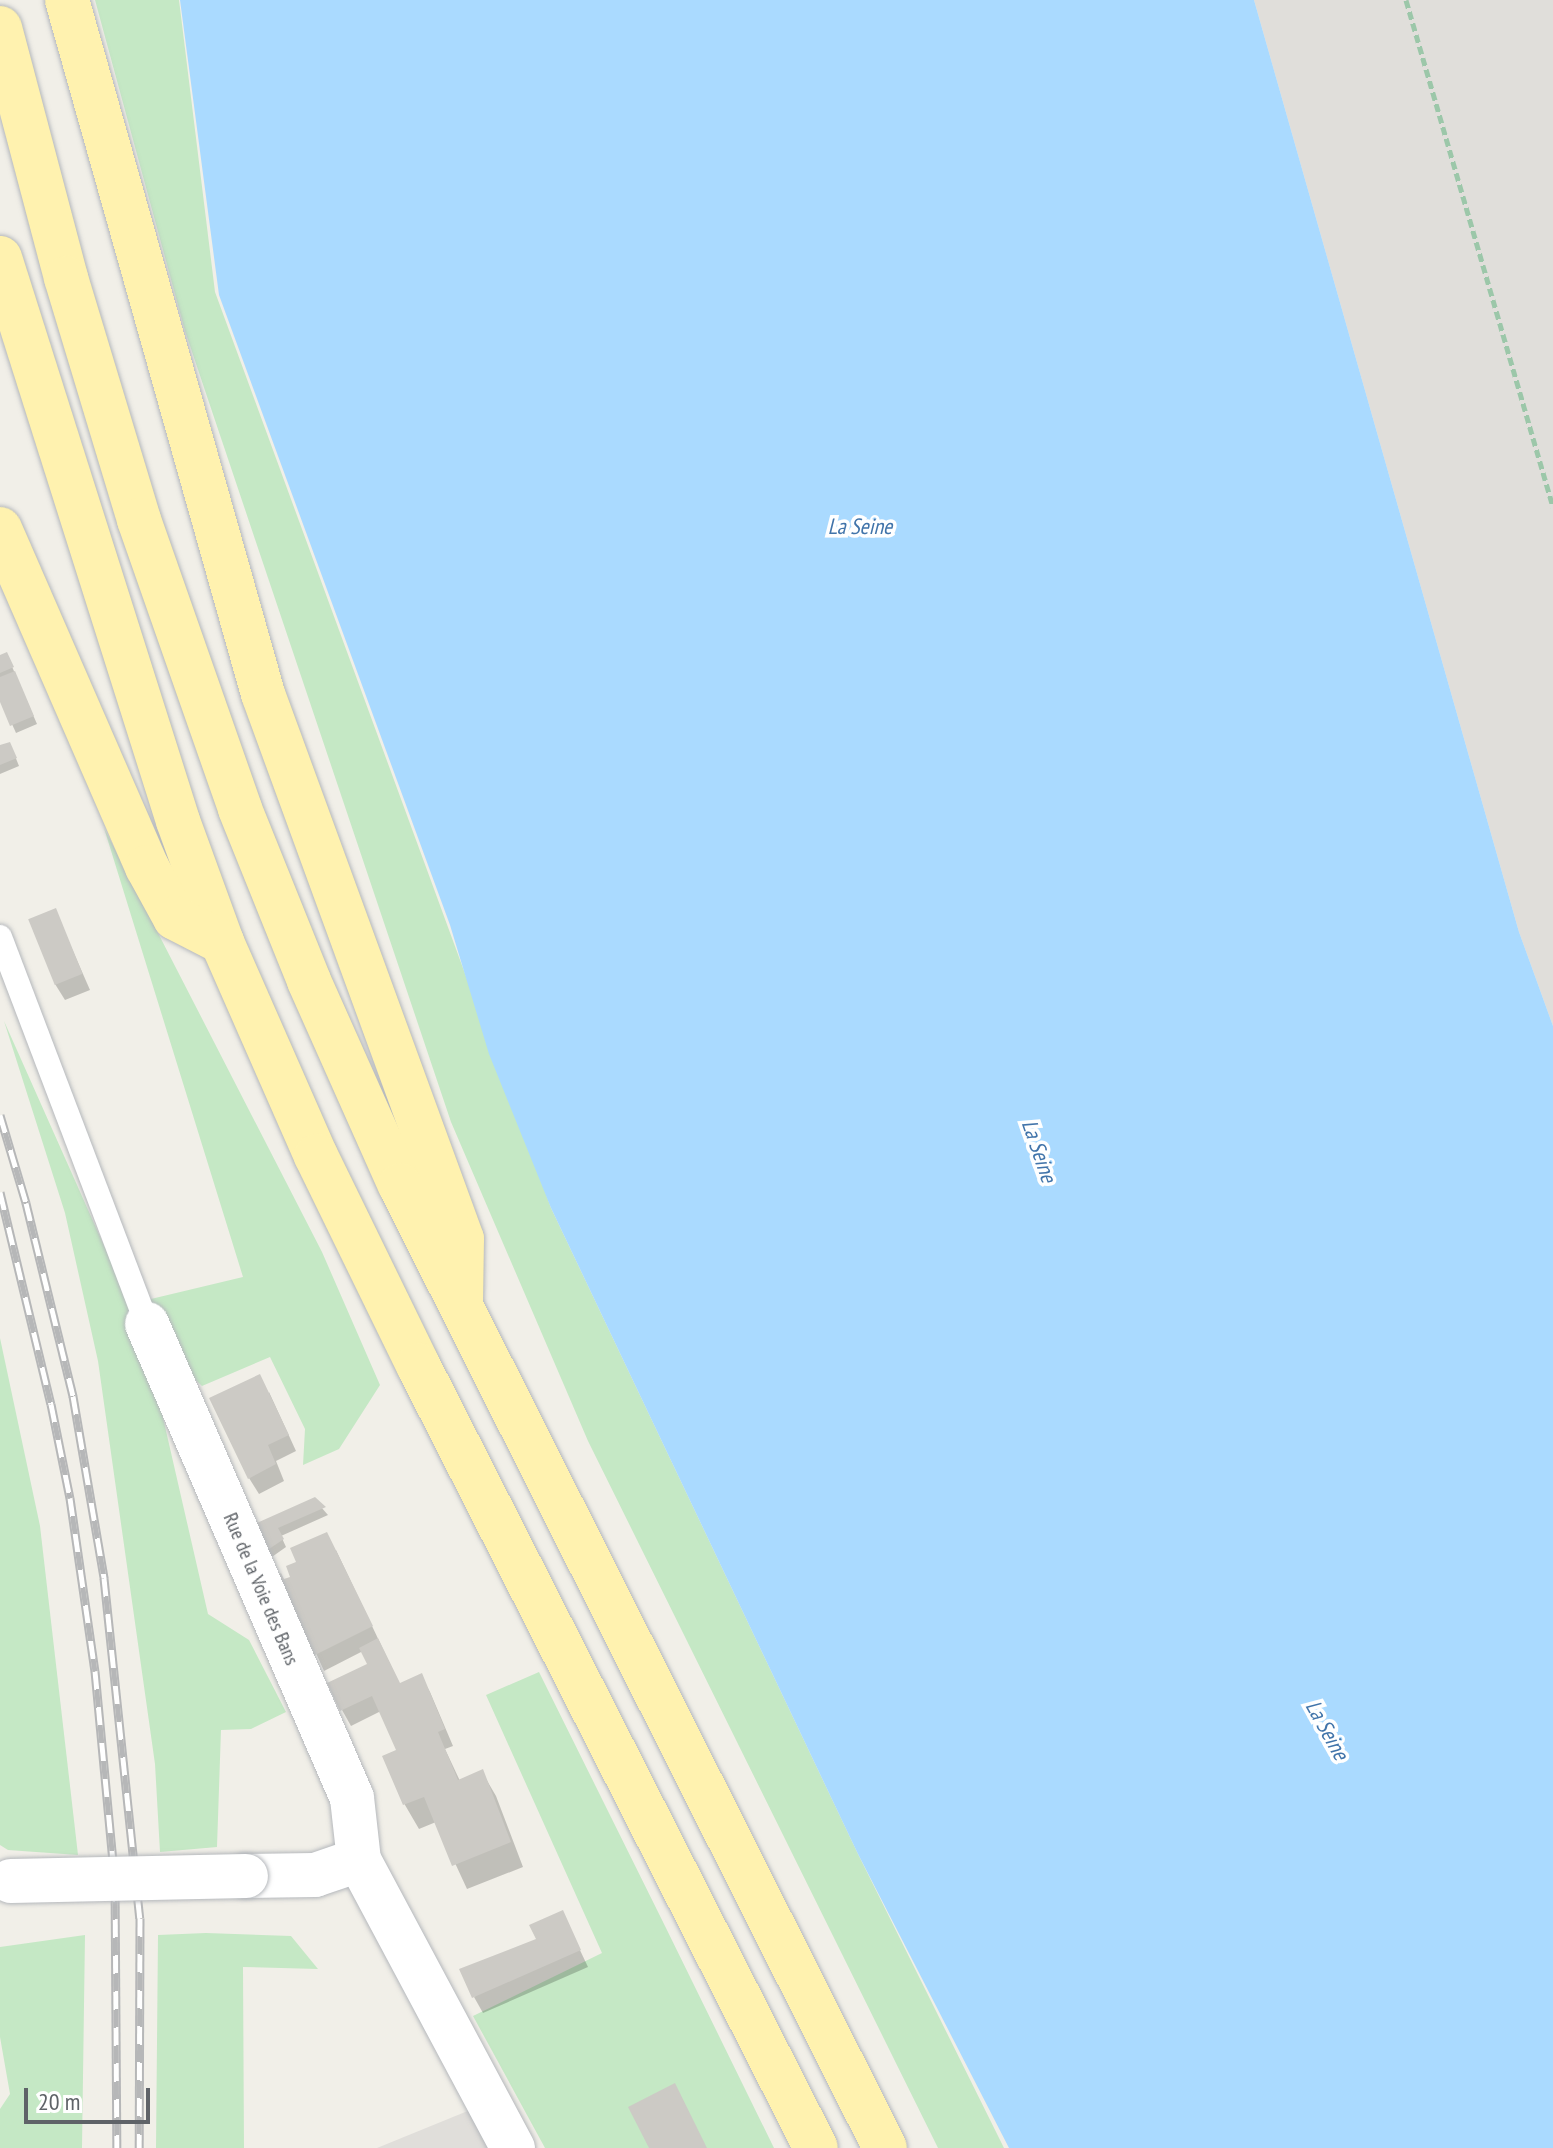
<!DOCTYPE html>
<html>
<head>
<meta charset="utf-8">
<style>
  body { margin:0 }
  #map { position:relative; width:1553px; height:2148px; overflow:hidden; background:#f1efe8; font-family:"PT Sans Narrow",sans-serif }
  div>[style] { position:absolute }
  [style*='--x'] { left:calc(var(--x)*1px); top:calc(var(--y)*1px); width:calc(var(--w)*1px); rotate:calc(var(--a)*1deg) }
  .industrial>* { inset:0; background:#e0deda }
  .green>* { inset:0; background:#c5e8c5 }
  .water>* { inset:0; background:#aadaff }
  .shadow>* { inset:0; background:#0003 }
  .building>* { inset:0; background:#cccac5; transform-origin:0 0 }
  .path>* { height:5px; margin-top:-2.5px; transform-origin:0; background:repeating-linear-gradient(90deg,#9cc7a9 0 8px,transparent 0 12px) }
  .roads { filter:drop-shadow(0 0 2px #b5b8bc) drop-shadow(0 0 2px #b5b8bc) }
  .lane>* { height:24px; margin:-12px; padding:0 12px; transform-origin:12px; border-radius:12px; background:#fff }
  .street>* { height:44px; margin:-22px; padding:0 22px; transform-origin:22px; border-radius:22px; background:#fff }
  .primary>* { height:44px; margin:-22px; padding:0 22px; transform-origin:22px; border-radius:22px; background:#fff2af }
  .rail>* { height:9px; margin-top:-4.5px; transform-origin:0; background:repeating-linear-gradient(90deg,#fff 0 18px,#b6b7b8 0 36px); box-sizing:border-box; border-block:2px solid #b6b7b8 }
  .bridges { filter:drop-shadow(0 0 2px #b5b8bc) drop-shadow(0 0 2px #b5b8bc) }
  .street-bridge>* { height:44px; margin:-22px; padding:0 22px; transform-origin:22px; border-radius:22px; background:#fff }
  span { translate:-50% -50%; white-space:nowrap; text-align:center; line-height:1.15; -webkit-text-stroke:7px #fff; paint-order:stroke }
  .street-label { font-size:20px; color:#5f6368 }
  .water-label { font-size:22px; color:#4174aa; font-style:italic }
  .scale { position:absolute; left:24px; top:2088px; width:126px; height:36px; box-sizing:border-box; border:4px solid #5f6368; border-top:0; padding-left:10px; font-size:24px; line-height:28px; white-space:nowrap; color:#5f6368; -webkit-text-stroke:6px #fff; paint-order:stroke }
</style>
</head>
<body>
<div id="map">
  <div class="industrial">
    <i style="clip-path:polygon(1254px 0,1553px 0,1553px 1026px,1519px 932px)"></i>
    <i style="clip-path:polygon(475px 2108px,495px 2148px,377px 2148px)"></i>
  </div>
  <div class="green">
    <i style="clip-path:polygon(95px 0,179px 0,215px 292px,551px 1208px,858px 1854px,1004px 2148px,938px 2148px,588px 1441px,451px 1122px,185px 331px)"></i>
    <i style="clip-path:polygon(104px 828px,322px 1252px,380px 1385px,339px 1449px,303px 1465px,305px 1429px,270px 1357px,202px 1386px,178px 1363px,150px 1361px,208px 1614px,249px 1640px,286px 1712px,251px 1729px,221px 1730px,217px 1847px,160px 1852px,155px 1764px,98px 1361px,65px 1213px,4px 1021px,130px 1304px,243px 1277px)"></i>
    <i style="clip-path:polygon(0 1338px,40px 1526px,78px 1855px,8px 1850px,0 1845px)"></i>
    <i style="clip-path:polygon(539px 1672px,665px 1926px,774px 2148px,545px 2148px,473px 2016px,602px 1953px,486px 1695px)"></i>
    <i style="clip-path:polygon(206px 1933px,291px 1936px,318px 1969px,243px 1967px,244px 2148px,156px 2148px,158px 1935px)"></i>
    <i style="clip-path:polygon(85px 1935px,82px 2148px,0 2148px,0 2109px,10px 2094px,0 2037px,0 1947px)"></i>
  </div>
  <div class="water">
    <i style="clip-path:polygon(180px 0,1254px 0,1519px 932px,1553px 1026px,1553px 2148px,1009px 2148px,858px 1854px,551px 1208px,489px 1054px,450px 925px,219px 295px)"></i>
  </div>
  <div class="shadow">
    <i style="clip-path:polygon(0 657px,10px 662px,37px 724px,16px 733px,0 697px)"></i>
    <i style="clip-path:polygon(0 748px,13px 751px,19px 766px,0 774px)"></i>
    <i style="clip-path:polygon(55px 910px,90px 990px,65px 1000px,55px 984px)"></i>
    <i style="clip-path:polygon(269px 1392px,296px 1451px,276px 1461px,284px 1481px,259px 1494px,249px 1478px)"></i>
    <i style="clip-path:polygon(314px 1499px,328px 1515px,281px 1536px,286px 1547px,269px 1559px,252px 1527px)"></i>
    <i style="clip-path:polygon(336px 1550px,400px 1685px,421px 1676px,430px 1692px,453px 1746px,445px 1749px,460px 1781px,482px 1772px,496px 1796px,523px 1867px,467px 1889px,436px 1822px,419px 1829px,405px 1805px,385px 1757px,398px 1751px,381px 1711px,351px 1726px,342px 1710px,369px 1665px,363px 1651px,324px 1671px,284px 1582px)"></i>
    <i style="clip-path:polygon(569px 1927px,588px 1967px,483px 2013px,474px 1997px,538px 1940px)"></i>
  </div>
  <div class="building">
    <i style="clip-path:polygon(7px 652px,14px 667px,0 673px,0 655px)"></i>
    <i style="clip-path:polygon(15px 671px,34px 716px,10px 726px,0 702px,0 677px)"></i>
    <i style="clip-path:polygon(10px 742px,17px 758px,0 765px,0 745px)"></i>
    <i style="left:56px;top:908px;width:71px;height:30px;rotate:68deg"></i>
    <i style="clip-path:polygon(260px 1374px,289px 1435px,268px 1445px,276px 1464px,248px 1479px,209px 1398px)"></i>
    <i style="clip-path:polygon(315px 1497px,326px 1507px,278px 1528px,284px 1539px,263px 1553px,250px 1526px)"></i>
    <i style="clip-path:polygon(327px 1532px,373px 1626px,313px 1656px,275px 1577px,281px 1573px,284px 1579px,290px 1577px,286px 1566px,296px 1562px,290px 1548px)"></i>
    <i style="clip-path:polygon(378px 1638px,400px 1683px,422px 1673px,445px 1729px,438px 1732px,458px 1780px,483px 1769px,511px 1842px,452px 1866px,424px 1797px,403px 1805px,382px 1756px,396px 1750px,372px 1696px,340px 1711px,327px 1683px,367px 1664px,359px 1648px)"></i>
    <i style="clip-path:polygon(563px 1910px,581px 1950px,472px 1998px,459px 1969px,536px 1939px,529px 1925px)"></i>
    <i style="clip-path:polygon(675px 2083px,707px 2148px,649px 2148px,628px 2107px)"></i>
  </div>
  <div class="path">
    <i style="--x:1406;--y:0;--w:528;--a:73.83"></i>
  </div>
  <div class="roads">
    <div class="lane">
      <i style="--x:0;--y:937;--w:414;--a:69.2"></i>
    </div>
    <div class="street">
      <i style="--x:147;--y:1324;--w:516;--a:66.61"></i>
      <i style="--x:352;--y:1798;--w:62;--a:83.6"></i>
      <i style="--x:359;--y:1860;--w:327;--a:61.9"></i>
      <i style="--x:246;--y:1876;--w:69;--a:-0.8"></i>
      <i style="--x:315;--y:1875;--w:46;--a:-18.8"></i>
    </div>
    <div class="primary">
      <i style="--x:67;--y:0;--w:721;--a:74.23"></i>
      <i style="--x:263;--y:694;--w:580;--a:69.94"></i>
      <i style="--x:462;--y:1239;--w:61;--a:90.9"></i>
      <i style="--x:0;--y:28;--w:259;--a:75.2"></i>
      <i style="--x:66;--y:278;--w:253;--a:73.2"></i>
      <i style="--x:139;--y:520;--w:306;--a:70.7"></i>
      <i style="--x:240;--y:809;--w:185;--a:68.1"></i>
      <i style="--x:309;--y:981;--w:223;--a:66"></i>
      <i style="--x:400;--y:1185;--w:1078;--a:63.27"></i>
      <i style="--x:0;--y:258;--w:590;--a:72.45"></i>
      <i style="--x:178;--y:821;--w:129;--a:70"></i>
      <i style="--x:222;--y:942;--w:234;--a:66.3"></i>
      <i style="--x:316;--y:1156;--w:233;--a:64"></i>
      <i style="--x:418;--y:1365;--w:878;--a:63.06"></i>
      <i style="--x:0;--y:529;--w:369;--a:66.5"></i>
      <i style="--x:147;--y:867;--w:58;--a:61.2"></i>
      <i style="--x:175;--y:918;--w:53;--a:27.1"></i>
    </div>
  </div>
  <div class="rail">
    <i style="--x:0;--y:1115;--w:92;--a:73.5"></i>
    <i style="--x:26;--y:1203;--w:199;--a:76.3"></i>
    <i style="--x:73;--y:1396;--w:185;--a:80.3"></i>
    <i style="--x:104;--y:1578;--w:342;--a:84"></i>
    <i style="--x:140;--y:1918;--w:230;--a:90.2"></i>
    <i style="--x:0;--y:1192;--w:218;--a:76.5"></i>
    <i style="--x:51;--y:1404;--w:96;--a:78.6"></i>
    <i style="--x:70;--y:1498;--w:175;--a:81.8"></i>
    <i style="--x:95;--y:1671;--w:213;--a:84.6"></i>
    <i style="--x:115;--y:1883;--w:265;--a:89.6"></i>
  </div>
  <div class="bridges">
    <div class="street-bridge">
      <i style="--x:11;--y:1881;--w:235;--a:-1.2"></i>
    </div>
  </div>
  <div class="street-label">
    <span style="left:261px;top:1589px;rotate:67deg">Rue de la Voie des Bans</span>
  </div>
  <div class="water-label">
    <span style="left:860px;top:527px">La Seine</span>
    <span style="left:1039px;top:1151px;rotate:71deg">La Seine</span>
    <span style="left:1327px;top:1730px;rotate:61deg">La Seine</span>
  </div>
  <div class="scale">20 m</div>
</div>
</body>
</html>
